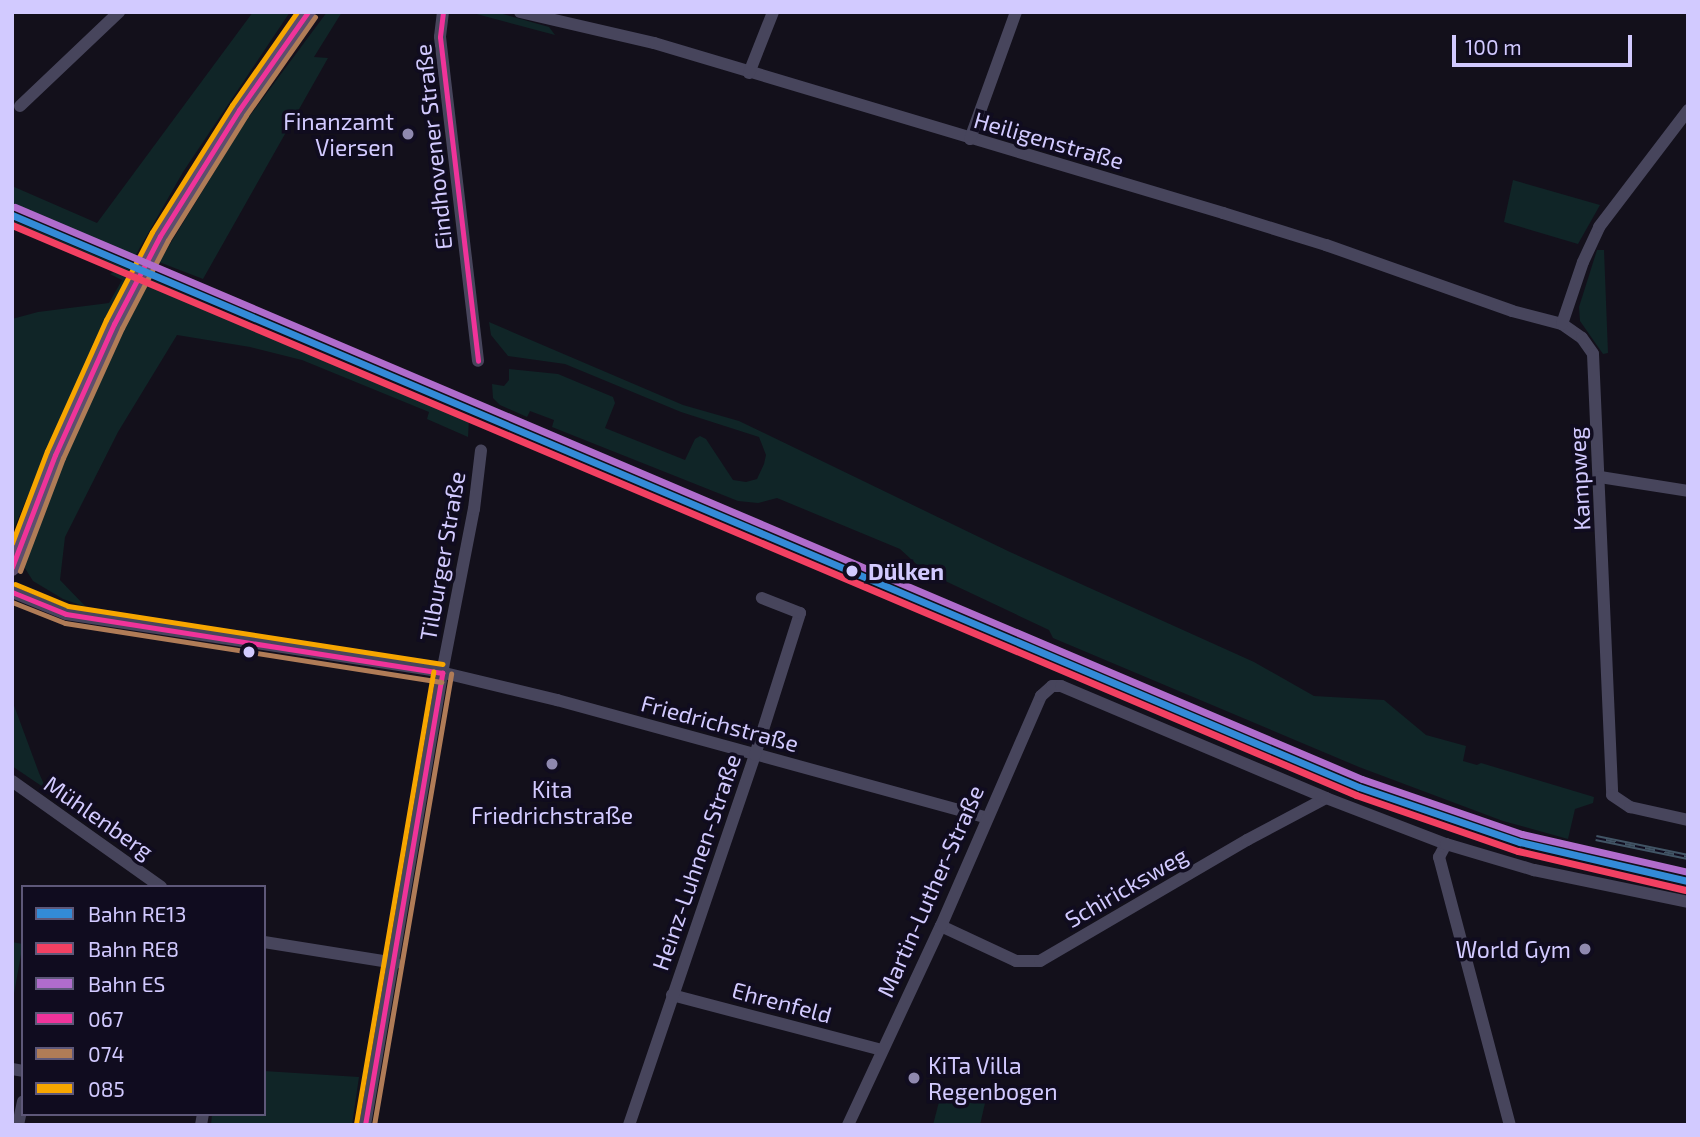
<!DOCTYPE html>
<html>
<head>
<meta charset="utf-8">
<style>
  body { margin:0 }
  #map { position:relative; width:1700px; height:1137px; overflow:hidden; background:#13101b; font-family:"Exo 2",sans-serif }
  div>[style] { position:absolute }
  [style*='--x'] { left:calc(var(--x)*1px); top:calc(var(--y)*1px); width:calc(var(--w)*1px); rotate:calc(var(--a)*1deg) }
  .green>* { inset:0; background:#102527; transform-origin:0 0 }
  .minor>* { height:12px; margin:-6px; padding:0 6px; transform-origin:6px; border-radius:6px; background:#47455c }
  .major>* { height:16px; margin:-8px; padding:0 8px; transform-origin:8px; border-radius:8px; background:#5c4e6d }
  .rail>* { height:6px; margin-top:-3px; transform-origin:0; background:repeating-linear-gradient(90deg,#100c1f 0 10px,#415465 0 20px); box-sizing:border-box; border-block:2px solid #415465 }
  .bus-1>* { height:5px; margin:-2.5px; padding:0 2.5px; transform-origin:2.5px; border-radius:2.5px; background:#ef339a }
  .bus-2>* { height:5px; margin:-2.5px; padding:0 2.5px; transform-origin:2.5px; border-radius:2.5px; background:#b07c57 }
  .bus-3>* { height:5px; margin:-2.5px; padding:0 2.5px; transform-origin:2.5px; border-radius:2.5px; background:#f7a600 }
  .rail-1>* { height:7px; margin:-3.5px; padding:0 3.5px; transform-origin:3.5px; border-radius:3.5px; background:#338bd7 }
  .rail-2>* { height:7px; margin:-3.5px; padding:0 3.5px; transform-origin:3.5px; border-radius:3.5px; background:#f24062 }
  .rail-3>* { height:7px; margin:-3.5px; padding:0 3.5px; transform-origin:3.5px; border-radius:3.5px; background:#b06ccc }
  .dots>* { width:19px; height:19px; translate:-50% -50%; box-sizing:border-box; border:4px solid #100c1f; border-radius:50% }
  span { translate:-50% -50%; white-space:nowrap; text-align:center; line-height:1.15; -webkit-text-stroke:7px #100c1f; paint-order:stroke }
  .poi-label { font-size:23px; color:#d2caff }
  .right { translate:-100% -50%; text-align:right }
  .left { translate:0 -50%; text-align:left }
  .street-label { font-size:23px; color:#d2caff }
  .stop-label { font-size:23px; color:#d2caff; font-weight:700 }
  .frame { position:absolute; inset:0; border:14px solid #d2caff; pointer-events:none }
  .legend { position:absolute; left:21px; top:885px; width:245px; height:231px; box-sizing:border-box; background:#100c1f; border:2px solid #5e5879; margin:0; padding:9px 12px; list-style:none; font-size:21px; color:#d2caff }
  .legend li { display:flex; align-items:center; gap:14px; height:35px }
  .legend b { width:35px; border:2px solid #5e5879 }
  .scale { position:absolute; left:1452px; top:35px; width:180px; height:32px; box-sizing:border-box; border:4px solid #d2caff; border-top:0; padding-left:9px; font-size:21px; line-height:24px; white-space:nowrap; color:#d2caff; -webkit-text-stroke:5px #100c1f; paint-order:stroke }
</style>
</head>
<body>
<div id="map">
  <div class="green">
    <i style="clip-path:polygon(253px 12px,290px 12px,183px 172px,134px 258px,12px 208px,12px 186px,97px 223px)"></i>
    <i style="clip-path:polygon(327px 12px,342px 12px,314px 57px,328px 58px,203px 279px,159px 262px,243px 125px)"></i>
    <i style="clip-path:polygon(469px 12px,496px 12px,549px 27px,555px 35px)"></i>
    <i style="clip-path:polygon(1513px 180px,1600px 205px,1578px 244px,1504px 222px)"></i>
    <i style="clip-path:polygon(12px 220px,133px 271px,55px 432px,12px 533px,12px 319px,38px 312px,109px 303px,122px 280px,110px 274px,117px 270px,12px 226px)"></i>
    <i style="clip-path:polygon(1597px 250px,1604px 250px,1608px 353px,1603px 354px,1580px 321px,1579px 307px)"></i>
    <i style="clip-path:polygon(146px 277px,469px 419px,468px 437px,427px 419px,429px 412px,302px 360px,250px 347px,177px 335px,118px 432px,65px 537px,60px 580px,86px 607px,63px 599px,33px 581px,23px 565px,22px 556px,64px 448px,116px 331px)"></i>
    <i style="clip-path:polygon(489px 322px,683px 405px,739px 421px,1010px 552px,1254px 662px,1314px 696px,1384px 700px,1426px 735px,1466px 746px,1463px 761px,1477px 765px,1481px 763px,1594px 797px,1593px 803px,1575px 809px,1568px 839px,1503px 821px,1359px 767px,1053px 638px,1049px 630px,924px 571px,900px 549px,777px 498px,758px 503px,738px 501px,552px 427px,554px 420px,530px 411px,527px 417px,500px 405px,493px 398px,492px 384px,504px 386px,509px 380px,509px 369px,558px 374px,613px 397px,615px 403px,605px 428px,685px 460px,695px 439px,700px 436px,706px 439px,733px 480px,746px 482px,757px 479px,764px 464px,766px 455px,759px 437px,681px 412px,565px 364px,508px 356px,491px 335px)"></i>
    <i style="clip-path:polygon(12px 700px,39px 773px,46px 789px,12px 766px)"></i>
    <i style="left:12px;top:942px;width:11px;height:55px;rotate:10deg"></i>
    <i style="clip-path:polygon(264px 1071px,359px 1077px,352px 1125px,211px 1125px,212px 1114px,264px 1114px)"></i>
    <i style="clip-path:polygon(941px 1094px,985px 1103px,980px 1125px,933px 1125px)"></i>
  </div>
  <div class="minor">
    <i style="--x:443;--y:12;--w:25;--a:97"></i>
    <i style="--x:440;--y:37;--w:326;--a:83.3"></i>
    <i style="--x:520;--y:12;--w:138;--a:13"></i>
    <i style="--x:654;--y:43;--w:594;--a:16.63"></i>
    <i style="--x:1223;--y:213;--w:108;--a:17.3"></i>
    <i style="--x:1326;--y:245;--w:197;--a:19.5"></i>
    <i style="--x:1512;--y:311;--w:52;--a:14.6"></i>
    <i style="--x:1562;--y:324;--w:24;--a:35"></i>
    <i style="--x:1582;--y:338;--w:19;--a:55"></i>
    <i style="--x:1593;--y:354;--w:441;--a:87.5"></i>
    <i style="--x:1612;--y:795;--w:22;--a:34"></i>
    <i style="--x:1630;--y:807;--w:59;--a:12.6"></i>
    <i style="--x:749;--y:73;--w:66;--a:-68.5"></i>
    <i style="--x:20;--y:106;--w:137;--a:-43.5"></i>
    <i style="--x:970;--y:139;--w:135;--a:-70.1"></i>
    <i style="--x:1562;--y:324;--w:65;--a:-71.3"></i>
    <i style="--x:1583;--y:262;--w:38;--a:-65"></i>
    <i style="--x:1599;--y:227;--w:147;--a:-52.7"></i>
    <i style="--x:1600;--y:477;--w:89;--a:9"></i>
    <i style="--x:12;--y:592;--w:58;--a:22.2"></i>
    <i style="--x:66;--y:614;--w:370;--a:8.7"></i>
    <i style="--x:432;--y:670;--w:129;--a:13.5"></i>
    <i style="--x:557;--y:700;--w:445;--a:15.3"></i>
    <i style="--x:12;--y:781;--w:183;--a:35.4"></i>
    <i style="--x:1446;--y:844;--w:15;--a:118"></i>
    <i style="--x:1439;--y:857;--w:277;--a:75.2"></i>
    <i style="--x:941;--y:926;--w:83;--a:25"></i>
    <i style="--x:1016;--y:961;--w:24;--a:0"></i>
    <i style="--x:1040;--y:961;--w:240;--a:-30.3"></i>
    <i style="--x:1247;--y:840;--w:89;--a:-28"></i>
    <i style="--x:264;--y:942;--w:133;--a:9.1"></i>
    <i style="--x:672;--y:995;--w:216;--a:14.7"></i>
    <i style="--x:12;--y:1069;--w:11;--a:10"></i>
    <i style="--x:18;--y:1125;--w:24;--a:-78"></i>
    <i style="--x:201;--y:1125;--w:11;--a:-80"></i>
    <i style="--x:365;--y:1125;--w:459;--a:-80.3"></i>
    <i style="--x:442;--y:673;--w:167;--a:-79"></i>
    <i style="--x:474;--y:509;--w:59;--a:-83.2"></i>
    <i style="--x:629;--y:1125;--w:391;--a:-71.2"></i>
    <i style="--x:755;--y:755;--w:149;--a:-72.4"></i>
    <i style="--x:800;--y:613;--w:41;--a:-158.5"></i>
    <i style="--x:848;--y:1125;--w:220;--a:-65"></i>
    <i style="--x:941;--y:926;--w:251;--a:-66.5"></i>
    <i style="--x:1041;--y:696;--w:15;--a:-42"></i>
    <i style="--x:1052;--y:686;--w:9;--a:0"></i>
    <i style="--x:1061;--y:686;--w:288;--a:22.9"></i>
    <i style="--x:1326;--y:798;--w:129;--a:21"></i>
    <i style="--x:1446;--y:844;--w:92;--a:16.5"></i>
    <i style="--x:1534;--y:870;--w:157;--a:11.7"></i>
  </div>
  <div class="major">
    <i style="--x:12;--y:568;--w:121;--a:-69.2"></i>
    <i style="--x:55;--y:455;--w:144;--a:-65.8"></i>
    <i style="--x:114;--y:324;--w:99;--a:-62.4"></i>
    <i style="--x:160;--y:236;--w:149;--a:-57.9"></i>
    <i style="--x:239;--y:110;--w:120;--a:-54.9"></i>
  </div>
  <div class="rail">
    <i style="--x:1596;--y:838;--w:94;--a:11.7"></i>
  </div>
  <div class="bus-1">
    <i style="--x:443;--y:12;--w:25;--a:97"></i>
    <i style="--x:440;--y:37;--w:326;--a:83.3"></i>
    <i style="--x:12;--y:567;--w:120;--a:-69"></i>
    <i style="--x:55;--y:455;--w:144;--a:-65.8"></i>
    <i style="--x:114;--y:324;--w:99;--a:-62.4"></i>
    <i style="--x:160;--y:236;--w:149;--a:-57.9"></i>
    <i style="--x:239;--y:110;--w:120;--a:-54.9"></i>
    <i style="--x:12;--y:592;--w:58;--a:22.2"></i>
    <i style="--x:66;--y:614;--w:381;--a:8.9"></i>
    <i style="--x:365;--y:1125;--w:459;--a:-80.3"></i>
  </div>
  <div class="bus-2">
    <i style="--x:20;--y:571;--w:121;--a:-69.2"></i>
    <i style="--x:63;--y:458;--w:143;--a:-65.6"></i>
    <i style="--x:122;--y:328;--w:99;--a:-62.4"></i>
    <i style="--x:168;--y:240;--w:147;--a:-58"></i>
    <i style="--x:246;--y:115;--w:120;--a:-54.9"></i>
    <i style="--x:12;--y:602;--w:57;--a:21.6"></i>
    <i style="--x:65;--y:623;--w:381;--a:8.9"></i>
    <i style="--x:374;--y:1125;--w:458;--a:-80.3"></i>
  </div>
  <div class="bus-3">
    <i style="--x:12;--y:543;--w:98;--a:-69.2"></i>
    <i style="--x:47;--y:451;--w:144;--a:-65.8"></i>
    <i style="--x:106;--y:320;--w:99;--a:-62.4"></i>
    <i style="--x:152;--y:232;--w:150;--a:-57.8"></i>
    <i style="--x:232;--y:105;--w:113;--a:-55"></i>
    <i style="--x:15;--y:584;--w:57;--a:22.5"></i>
    <i style="--x:68;--y:606;--w:379;--a:8.8"></i>
    <i style="--x:356;--y:1124;--w:459;--a:-80.3"></i>
  </div>
  <div class="rail-1">
    <i style="--x:12;--y:215;--w:1463;--a:23.01"></i>
    <i style="--x:1359;--y:787;--w:170;--a:18.9"></i>
    <i style="--x:1520;--y:842;--w:172;--a:13.1"></i>
  </div>
  <div class="rail-2">
    <i style="--x:12;--y:225;--w:1460;--a:22.98"></i>
    <i style="--x:1356;--y:795;--w:171;--a:19.1"></i>
    <i style="--x:1518;--y:851;--w:172;--a:13.1"></i>
  </div>
  <div class="rail-3">
    <i style="--x:15;--y:207;--w:1463;--a:23.01"></i>
    <i style="--x:1362;--y:779;--w:169;--a:19"></i>
    <i style="--x:1522;--y:834;--w:170;--a:12.9"></i>
  </div>
  <div class="dots">
    <i style="left:408px;top:134px;background:#8f89af"></i>
    <i style="left:852px;top:571px;background:#d2caff"></i>
    <i style="left:249px;top:652px;background:#d2caff"></i>
    <i style="left:552px;top:764px;background:#8f89af"></i>
    <i style="left:1585px;top:949px;background:#8f89af"></i>
    <i style="left:914px;top:1078px;background:#8f89af"></i>
  </div>
  <div class="poi-label">
    <span class="right" style="left:394px;top:134px">Finanzamt<br>Viersen</span>
    <span style="left:552px;top:802px">Kita<br>Friedrichstraße</span>
    <span class="right" style="left:1571px;top:949px">World Gym</span>
    <span class="left" style="left:928px;top:1078px">KiTa Villa<br>Regenbogen</span>
  </div>
  <div class="street-label">
    <span style="left:1049px;top:140px;rotate:16deg">Heiligenstraße</span>
    <span style="left:433px;top:147px;rotate:-96deg">Eindhovener Straße</span>
    <span style="left:1579px;top:479px;rotate:-93deg">Kampweg</span>
    <span style="left:442px;top:556px;rotate:-80deg">Tilburger Straße</span>
    <span style="left:720px;top:723px;rotate:15deg">Friedrichstraße</span>
    <span style="left:99px;top:817px;rotate:35deg">Mühlenberg</span>
    <span style="left:696px;top:862px;rotate:-71deg">Heinz-Luhnen-Straße</span>
    <span style="left:1126px;top:887px;rotate:-30deg">Schiricksweg</span>
    <span style="left:930px;top:891px;rotate:-66deg">Martin-Luther-Straße</span>
    <span style="left:782px;top:1002px;rotate:15deg">Ehrenfeld</span>
  </div>
  <div class="stop-label">
    <span class="left" style="left:868px;top:571px">Dülken</span>
  </div>
  <div class="frame"></div>
  <ul class="legend">
  <li><b style="height:9px;background:#338bd7"></b>Bahn RE13</li>
  <li><b style="height:9px;background:#f24062"></b>Bahn RE8</li>
  <li><b style="height:9px;background:#b06ccc"></b>Bahn ES</li>
  <li><b style="height:9px;background:#ef339a"></b>067</li>
  <li><b style="height:9px;background:#b07c57"></b>074</li>
  <li><b style="height:9px;background:#f7a600"></b>085</li>
  </ul>
  <div class="scale">100 m</div>
</div>
</body>
</html>
